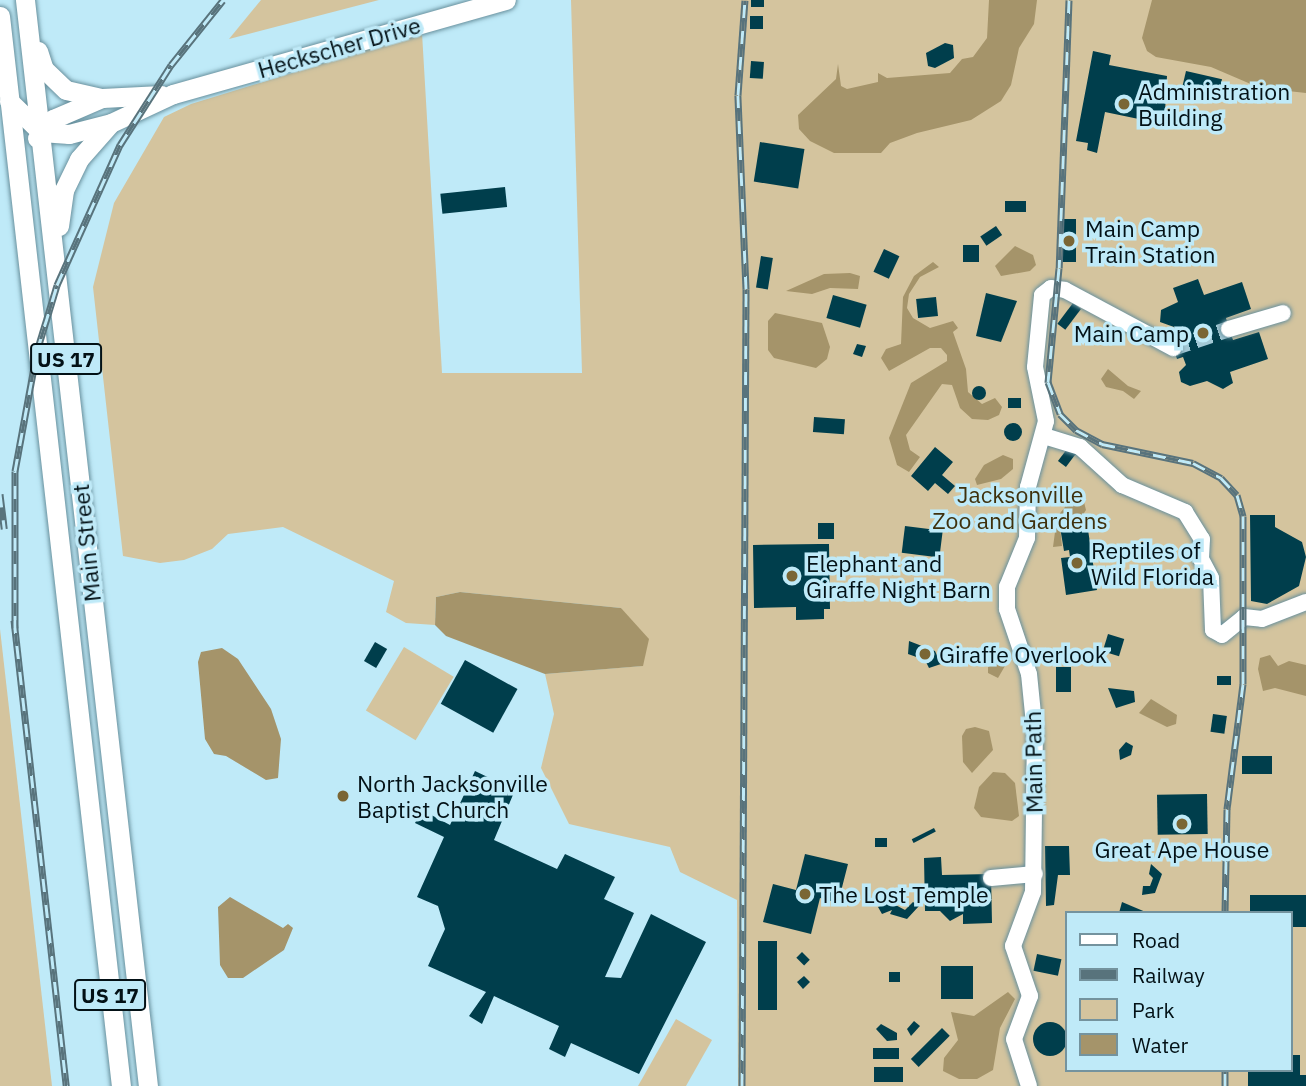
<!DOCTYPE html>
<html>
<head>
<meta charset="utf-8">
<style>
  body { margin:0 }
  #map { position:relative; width:1306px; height:1086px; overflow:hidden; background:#bfeaf8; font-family:"IBM Plex Sans",sans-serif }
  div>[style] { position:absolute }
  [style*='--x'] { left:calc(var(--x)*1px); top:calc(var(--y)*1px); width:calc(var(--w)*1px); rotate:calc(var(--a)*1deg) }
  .green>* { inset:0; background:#d4c49e; transform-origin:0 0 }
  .water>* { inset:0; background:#a5946a }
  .building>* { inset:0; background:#003e4c; transform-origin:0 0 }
  .round { border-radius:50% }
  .minor-tunnel>* { height:16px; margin-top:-8px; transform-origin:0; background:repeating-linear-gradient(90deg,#a3c9d6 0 16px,transparent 0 24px) }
  .roads { filter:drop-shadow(0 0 2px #68909d) drop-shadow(0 0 2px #68909d) }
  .minor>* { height:16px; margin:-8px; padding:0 8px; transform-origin:8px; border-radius:8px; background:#fff }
  .major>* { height:19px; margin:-9.5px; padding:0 9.5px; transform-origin:9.5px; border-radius:9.5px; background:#fff }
  .rail>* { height:7px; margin-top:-3.5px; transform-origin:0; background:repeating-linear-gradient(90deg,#bfeaf8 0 13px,#58737c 0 26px); box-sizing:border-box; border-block:2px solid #58737c }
  .dots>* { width:19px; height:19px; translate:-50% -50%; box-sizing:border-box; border:4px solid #bfeaf8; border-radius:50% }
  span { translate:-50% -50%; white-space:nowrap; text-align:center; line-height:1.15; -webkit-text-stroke:7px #bfeaf8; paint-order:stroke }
  .shield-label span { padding:2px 5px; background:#bfeaf8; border:2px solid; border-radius:5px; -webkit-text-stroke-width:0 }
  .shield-label { font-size:21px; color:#031116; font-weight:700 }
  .street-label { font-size:23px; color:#031116 }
  .poi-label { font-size:23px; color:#031116 }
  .left { translate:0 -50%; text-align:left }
  .right { translate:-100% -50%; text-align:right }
  .park-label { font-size:23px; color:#3e300c }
  .legend { position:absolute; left:1065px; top:911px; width:228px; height:161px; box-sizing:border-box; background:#bfeaf8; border:2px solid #74939e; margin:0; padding:9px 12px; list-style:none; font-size:21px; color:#031116 }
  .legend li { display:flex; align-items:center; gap:14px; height:35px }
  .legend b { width:35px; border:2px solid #74939e }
</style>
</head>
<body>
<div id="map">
  <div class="green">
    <i style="clip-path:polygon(261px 0,379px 0,229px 39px)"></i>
    <i style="clip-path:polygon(evenodd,571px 0,1306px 0,1306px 1086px,738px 1086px,737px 900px,680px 872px,670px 847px,569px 824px,541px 768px,554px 714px,545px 674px,642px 666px,621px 608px,460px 592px,436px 597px,435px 625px,406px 623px,386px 612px,394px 581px,283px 527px,228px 534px,212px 549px,184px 560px,160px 563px,123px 556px,93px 287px,114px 203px,164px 117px,191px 104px,422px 33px,442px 373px,582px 373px,571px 0,1066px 913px,1290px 913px,1290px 1070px,1066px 1070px,1066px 913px)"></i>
    <i style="clip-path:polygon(0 629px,52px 1086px,0 1086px)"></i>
    <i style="left:404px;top:647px;width:58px;height:74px;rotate:31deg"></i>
    <i style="clip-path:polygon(676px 1019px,712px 1040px,686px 1086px,638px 1086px)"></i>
  </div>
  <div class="water">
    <i style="clip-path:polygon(989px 0,1037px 0,1034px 24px,1019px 48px,1011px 85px,1001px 101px,971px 120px,917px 133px,890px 143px,881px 153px,834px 153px,810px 141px,799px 129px,798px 115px,836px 79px,838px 64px,841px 86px,847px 89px,878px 82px,878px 73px,887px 78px,950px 73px,962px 59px,973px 57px,987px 38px)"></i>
    <i style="clip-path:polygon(1152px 0,1306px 0,1306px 93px,1260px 88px,1211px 67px,1156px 57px,1147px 51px,1142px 38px)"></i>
    <i style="clip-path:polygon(1015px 246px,1033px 255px,1036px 265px,1030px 271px,1001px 276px,995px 266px)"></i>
    <i style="clip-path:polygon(933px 262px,939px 267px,920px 277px,909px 294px,907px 308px,913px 318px,930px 328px,953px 321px,958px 328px,953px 332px,966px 369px,968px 392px,982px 404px,995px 398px,1002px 407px,999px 415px,988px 420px,972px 419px,960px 408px,952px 385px,942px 384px,906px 435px,910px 450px,920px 457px,909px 472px,897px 465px,889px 438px,911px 383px,947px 361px,947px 355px,941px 348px,930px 348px,889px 371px,881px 358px,886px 349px,901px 344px,903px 297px,914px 276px)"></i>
    <i style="clip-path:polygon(850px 273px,860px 276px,858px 289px,830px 288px,812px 294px,786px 291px,824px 274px)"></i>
    <i style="clip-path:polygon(775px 313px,822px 323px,830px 347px,827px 359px,816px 368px,774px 358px,768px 350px,768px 321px)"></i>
    <i style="clip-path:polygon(1108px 369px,1128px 386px,1141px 391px,1134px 399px,1123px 391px,1106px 387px,1101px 379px)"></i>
    <i style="clip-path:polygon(1003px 455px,1013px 459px,1013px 469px,1001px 479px,977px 485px,975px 479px,984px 465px)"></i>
    <i style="clip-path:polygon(1073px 497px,1083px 498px,1086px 510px,1077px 524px,1060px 527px,1062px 546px,1053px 547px,1057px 517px)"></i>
    <i style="clip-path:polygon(460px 592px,621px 608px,649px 639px,643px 666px,545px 674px,446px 636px,435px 625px,436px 597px)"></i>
    <i style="clip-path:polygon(988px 643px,1009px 659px,998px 678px,988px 673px)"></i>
    <i style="clip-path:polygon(222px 648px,238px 659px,271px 709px,281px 739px,278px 778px,266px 780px,226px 756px,214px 754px,205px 739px,198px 662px,201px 652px)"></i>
    <i style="clip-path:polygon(1270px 655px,1278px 666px,1289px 661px,1306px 665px,1306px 696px,1275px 688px,1263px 691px,1258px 669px,1260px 658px)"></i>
    <i style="clip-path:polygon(1151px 699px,1177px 715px,1176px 724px,1167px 727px,1139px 713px)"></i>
    <i style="clip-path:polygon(975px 727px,989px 731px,993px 750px,972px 773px,963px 762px,962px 736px,966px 729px)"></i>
    <i style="clip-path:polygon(993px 772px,1005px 773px,1015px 783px,1019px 816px,1012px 821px,981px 817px,974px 808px,979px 787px)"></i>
    <i style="clip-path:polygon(230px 897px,283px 928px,288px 924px,293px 928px,284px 950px,243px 978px,228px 978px,220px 965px,218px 907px)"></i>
    <i style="clip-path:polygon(1008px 992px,1015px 999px,1000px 1028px,993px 1070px,977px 1079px,959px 1079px,943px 1071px,944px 1058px,958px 1040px,951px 1012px,974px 1016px)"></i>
  </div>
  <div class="building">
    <i style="left:751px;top:0;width:13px;height:7px"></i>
    <i style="left:750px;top:16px;width:13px;height:13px"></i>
    <i style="clip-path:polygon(945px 43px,953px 45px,954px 58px,935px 68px,928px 66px,926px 53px)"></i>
    <i style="clip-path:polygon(1093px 51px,1111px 55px,1109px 65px,1167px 76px,1165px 112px,1160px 111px,1158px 123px,1105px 112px,1097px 153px,1087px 150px,1088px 143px,1076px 141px)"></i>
    <i style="left:751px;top:61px;width:13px;height:17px;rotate:4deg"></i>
    <i style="left:1186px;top:71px;width:37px;height:15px;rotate:13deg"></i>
    <i style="left:760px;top:142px;width:45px;height:40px;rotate:9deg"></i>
    <i style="left:505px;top:187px;width:20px;height:65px;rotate:84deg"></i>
    <i style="left:1005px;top:201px;width:21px;height:11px"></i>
    <i style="left:1062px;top:219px;width:14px;height:43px"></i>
    <i style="left:996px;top:226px;width:11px;height:19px;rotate:56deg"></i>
    <i style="left:963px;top:245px;width:16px;height:17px"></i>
    <i style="left:884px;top:249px;width:17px;height:25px;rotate:25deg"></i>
    <i style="left:761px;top:256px;width:12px;height:32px;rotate:9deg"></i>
    <i style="clip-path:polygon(1198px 279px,1204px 295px,1242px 282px,1251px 309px,1226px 318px,1229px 329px,1233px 340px,1259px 332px,1268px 359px,1230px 372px,1233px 383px,1223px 389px,1207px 381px,1190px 386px,1181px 382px,1179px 372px,1186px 365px,1183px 357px,1177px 359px,1169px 336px,1176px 334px,1174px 327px,1160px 322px,1161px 310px,1178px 302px,1173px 288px)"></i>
    <i style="clip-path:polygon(986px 293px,1017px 301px,1001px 342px,976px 336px)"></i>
    <i style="left:833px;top:295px;width:35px;height:24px;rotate:16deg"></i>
    <i style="left:936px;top:297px;width:19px;height:20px;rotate:84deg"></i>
    <i style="left:1073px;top:303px;width:10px;height:26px;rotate:37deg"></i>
    <i style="clip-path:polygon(857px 344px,866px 346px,862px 357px,853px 354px)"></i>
    <i class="round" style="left:972px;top:386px;width:14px;height:14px"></i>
    <i style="left:1008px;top:398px;width:13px;height:10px"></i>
    <i style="left:814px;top:417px;width:31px;height:15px;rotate:4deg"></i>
    <i class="round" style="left:1004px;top:423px;width:18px;height:18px"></i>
    <i style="left:1070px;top:445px;width:10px;height:20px;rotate:37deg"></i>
    <i style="clip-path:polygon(935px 447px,953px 462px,942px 475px,955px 486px,948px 494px,935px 483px,928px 491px,911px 476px)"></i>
    <i style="clip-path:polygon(1250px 515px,1275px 515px,1275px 527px,1302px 542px,1306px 557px,1299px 586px,1267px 604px,1251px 601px)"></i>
    <i style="left:818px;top:523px;width:16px;height:16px"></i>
    <i style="clip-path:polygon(1087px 523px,1097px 590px,1066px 595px,1061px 558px,1070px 557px,1069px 550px,1064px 551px,1060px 527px)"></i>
    <i style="left:905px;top:526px;width:38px;height:27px;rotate:7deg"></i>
    <i style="clip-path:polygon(820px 544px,829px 544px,830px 609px,824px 609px,824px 619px,796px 620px,796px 607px,754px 608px,753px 545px)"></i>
    <i style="left:1108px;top:634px;width:17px;height:18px;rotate:17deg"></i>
    <i style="clip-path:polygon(909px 641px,935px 651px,941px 664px,929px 668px,925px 660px,908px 654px)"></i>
    <i style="left:375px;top:642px;width:14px;height:22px;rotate:30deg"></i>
    <i style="left:465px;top:660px;width:60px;height:50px;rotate:29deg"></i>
    <i style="left:1056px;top:667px;width:15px;height:25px"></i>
    <i style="left:1217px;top:676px;width:14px;height:9px"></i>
    <i style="clip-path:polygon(1108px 688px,1134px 691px,1135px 702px,1116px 708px)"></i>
    <i style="left:1213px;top:714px;width:14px;height:18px;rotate:8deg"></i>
    <i style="clip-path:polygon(1126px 742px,1133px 746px,1131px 755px,1120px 760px,1119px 750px)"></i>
    <i style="left:1242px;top:756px;width:30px;height:18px"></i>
    <i style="clip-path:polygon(475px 771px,515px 790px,494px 840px,557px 869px,565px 854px,615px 877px,604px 899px,634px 913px,605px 977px,621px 978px,651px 914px,706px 942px,639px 1074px,571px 1043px,565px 1057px,549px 1049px,559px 1026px,494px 996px,482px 1024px,469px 1016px,486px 992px,428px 966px,445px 929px,438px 906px,417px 897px,444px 837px,415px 823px,422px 810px,450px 825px)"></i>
    <i style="left:1207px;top:794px;width:40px;height:50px;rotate:89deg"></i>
    <i style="left:934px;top:828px;width:4px;height:25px;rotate:63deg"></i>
    <i style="left:887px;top:838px;width:9px;height:12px;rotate:90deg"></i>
    <i style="clip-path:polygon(1045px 846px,1069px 846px,1070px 875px,1058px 875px,1054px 905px,1046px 906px)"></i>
    <i style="clip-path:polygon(805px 854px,848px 864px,838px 903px,820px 898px,811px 934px,763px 922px,773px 884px,796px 890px)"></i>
    <i style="clip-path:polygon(941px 857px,942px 875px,991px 874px,992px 923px,963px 924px,963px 914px,950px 921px,940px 911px,925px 911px,924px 858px)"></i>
    <i style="clip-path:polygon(1151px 864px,1162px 874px,1155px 893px,1142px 895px,1143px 886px,1150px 886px,1153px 878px,1149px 874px)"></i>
    <i style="clip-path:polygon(1250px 895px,1306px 895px,1306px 927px,1290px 927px,1290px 913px,1250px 913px)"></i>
    <i style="clip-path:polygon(890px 902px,905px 910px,913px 902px,919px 906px,907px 919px,890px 914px,892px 910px,882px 914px,878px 907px)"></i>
    <i style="clip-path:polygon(1122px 902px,1148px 913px,1119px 913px)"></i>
    <i style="left:758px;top:941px;width:19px;height:69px"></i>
    <i style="left:802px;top:952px;width:11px;height:8px;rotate:45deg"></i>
    <i style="left:1037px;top:954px;width:25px;height:17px;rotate:12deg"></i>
    <i style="left:941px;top:966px;width:32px;height:33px"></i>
    <i style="left:889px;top:972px;width:11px;height:10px"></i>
    <i style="clip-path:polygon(804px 976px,810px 982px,803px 989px,797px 982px)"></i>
    <i style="clip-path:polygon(914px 1021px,920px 1026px,911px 1036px,907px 1029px)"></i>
    <i class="round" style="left:1033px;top:1022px;width:34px;height:34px"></i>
    <i style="clip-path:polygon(881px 1024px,897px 1033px,897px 1040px,887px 1041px,876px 1029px)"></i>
    <i style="left:942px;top:1028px;width:11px;height:44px;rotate:45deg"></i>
    <i style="left:873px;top:1048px;width:26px;height:11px"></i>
    <i style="clip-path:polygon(1290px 1055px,1300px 1055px,1300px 1075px,1306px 1075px,1306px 1086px,1248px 1086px,1248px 1070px,1290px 1070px)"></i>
    <i style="left:874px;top:1067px;width:29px;height:15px"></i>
  </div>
  <div class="minor-tunnel">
    <i style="--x:1173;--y:348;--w:59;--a:-18.7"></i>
  </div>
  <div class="roads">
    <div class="minor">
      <i style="--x:1229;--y:329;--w:56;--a:-16.5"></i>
      <i style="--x:1044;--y:436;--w:38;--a:17"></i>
      <i style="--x:1080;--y:447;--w:57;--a:42.1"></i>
      <i style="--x:1122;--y:485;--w:69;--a:23.2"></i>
      <i style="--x:1185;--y:512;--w:32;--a:58"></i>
      <i style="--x:1202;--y:539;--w:20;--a:93"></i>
      <i style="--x:1201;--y:559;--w:21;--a:62"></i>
      <i style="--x:1211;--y:578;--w:52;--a:87.8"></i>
      <i style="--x:1213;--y:630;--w:10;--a:29"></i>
      <i style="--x:1222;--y:635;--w:28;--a:-39"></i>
      <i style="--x:1244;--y:617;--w:18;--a:6"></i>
      <i style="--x:1262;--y:619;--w:47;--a:-21.1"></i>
      <i style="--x:991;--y:878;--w:44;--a:-5.2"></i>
      <i style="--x:1029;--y:1086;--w:49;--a:-107.7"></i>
      <i style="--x:1014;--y:1039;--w:46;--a:-69.6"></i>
      <i style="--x:1030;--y:996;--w:53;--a:-108.8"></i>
      <i style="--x:1013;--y:946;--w:58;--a:-69.7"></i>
      <i style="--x:1033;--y:892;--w:158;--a:-89.3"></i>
      <i style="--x:1035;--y:734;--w:60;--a:-95.7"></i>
      <i style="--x:1029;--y:674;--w:69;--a:-108.7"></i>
      <i style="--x:1007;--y:609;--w:22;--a:-90"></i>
      <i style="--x:1007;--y:587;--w:53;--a:-67.8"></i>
      <i style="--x:1027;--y:538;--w:51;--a:-88.9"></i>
      <i style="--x:1028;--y:487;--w:68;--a:-74.7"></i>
      <i style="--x:1046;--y:421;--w:55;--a:-101.5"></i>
      <i style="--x:1035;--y:367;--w:72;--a:-84.4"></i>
      <i style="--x:1042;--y:295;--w:11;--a:-38"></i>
      <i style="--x:1051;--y:288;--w:14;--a:8"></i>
      <i style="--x:1065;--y:290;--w:123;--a:28.2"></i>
    </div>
    <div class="major">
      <i style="--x:25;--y:0;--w:1093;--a:83.54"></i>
      <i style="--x:0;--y:16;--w:1077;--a:83.55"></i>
      <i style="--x:38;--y:51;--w:19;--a:72"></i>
      <i style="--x:44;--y:69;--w:30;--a:44"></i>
      <i style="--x:66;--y:90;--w:36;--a:13"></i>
      <i style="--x:9;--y:101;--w:45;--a:44.1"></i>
      <i style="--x:41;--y:132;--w:28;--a:4"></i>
      <i style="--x:69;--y:134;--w:43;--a:-14.7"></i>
      <i style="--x:111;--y:123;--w:68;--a:-25.1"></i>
      <i style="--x:173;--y:94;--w:346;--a:-15.8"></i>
      <i style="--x:37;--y:138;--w:25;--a:-50"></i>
      <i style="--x:53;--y:119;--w:53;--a:-23.2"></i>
      <i style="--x:102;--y:98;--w:59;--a:-2.9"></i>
      <i style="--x:59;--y:226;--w:36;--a:-82"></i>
      <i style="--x:64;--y:190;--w:34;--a:-64"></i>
      <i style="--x:79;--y:159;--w:45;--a:-48.6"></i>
    </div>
  </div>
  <div class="rail">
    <i style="--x:1069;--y:0;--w:268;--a:92.1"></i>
    <i style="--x:1059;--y:268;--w:115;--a:95.5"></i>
    <i style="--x:1048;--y:382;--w:34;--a:69"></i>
    <i style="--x:1060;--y:414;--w:23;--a:45"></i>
    <i style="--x:1076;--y:430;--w:30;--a:28"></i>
    <i style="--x:1102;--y:444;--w:93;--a:11.8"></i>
    <i style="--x:1193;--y:463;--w:32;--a:28"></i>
    <i style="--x:1221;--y:478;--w:23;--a:47"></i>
    <i style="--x:1237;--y:495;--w:22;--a:74"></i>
    <i style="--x:1243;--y:516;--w:168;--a:90"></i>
    <i style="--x:1243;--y:684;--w:126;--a:97.3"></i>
    <i style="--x:1227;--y:809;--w:104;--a:91.1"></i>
    <i style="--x:0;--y:494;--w:35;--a:83"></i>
    <i style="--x:14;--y:620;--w:469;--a:83.6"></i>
    <i style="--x:15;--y:628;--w:157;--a:-90"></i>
    <i style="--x:15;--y:471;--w:122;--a:-79.6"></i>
    <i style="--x:37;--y:351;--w:69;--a:-73.1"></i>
    <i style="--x:57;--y:285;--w:154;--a:-65.8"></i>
    <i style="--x:120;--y:145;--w:95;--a:-57.5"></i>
    <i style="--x:171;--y:65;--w:83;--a:-51.3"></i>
    <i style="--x:742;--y:1086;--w:797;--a:-89.71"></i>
    <i style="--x:746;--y:289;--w:194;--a:-92.4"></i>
    <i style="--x:738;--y:95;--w:95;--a:-85.8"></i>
    <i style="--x:1225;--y:1086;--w:16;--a:-90"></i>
  </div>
  <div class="dots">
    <i style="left:1124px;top:104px;background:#7a6635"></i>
    <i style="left:1069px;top:241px;background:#7a6635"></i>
    <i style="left:1203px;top:333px;background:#7a6635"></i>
    <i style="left:1077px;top:563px;background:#7a6635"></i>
    <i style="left:792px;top:576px;background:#7a6635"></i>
    <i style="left:925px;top:654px;background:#7a6635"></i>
    <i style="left:343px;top:796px;background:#7a6635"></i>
    <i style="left:1182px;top:824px;background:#7a6635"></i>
    <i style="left:805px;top:894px;background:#7a6635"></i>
  </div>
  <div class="shield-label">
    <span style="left:66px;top:359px">US 17</span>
    <span style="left:110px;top:995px">US 17</span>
  </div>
  <div class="street-label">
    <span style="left:339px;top:47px;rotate:-16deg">Heckscher Drive</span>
    <span style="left:86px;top:543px;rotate:-96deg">Main Street</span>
    <span style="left:1033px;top:762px;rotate:-91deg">Main Path</span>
  </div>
  <div class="poi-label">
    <span class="left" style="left:1138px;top:104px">Administration<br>Building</span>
    <span class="left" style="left:1085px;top:241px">Main Camp<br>Train Station</span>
    <span class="right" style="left:1189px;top:333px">Main Camp</span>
    <span class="left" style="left:1091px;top:563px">Reptiles of<br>Wild Florida</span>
    <span class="left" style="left:806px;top:576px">Elephant and<br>Giraffe Night Barn</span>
    <span class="left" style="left:939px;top:654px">Giraffe Overlook</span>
    <span class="left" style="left:357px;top:796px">North Jacksonville<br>Baptist Church</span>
    <span style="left:1182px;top:849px">Great Ape House</span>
    <span class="left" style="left:819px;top:894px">The Lost Temple</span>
  </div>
  <div class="park-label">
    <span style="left:1020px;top:507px">Jacksonville<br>Zoo and Gardens</span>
  </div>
  <ul class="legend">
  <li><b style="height:9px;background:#fff"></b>Road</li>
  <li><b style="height:9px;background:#58737c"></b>Railway</li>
  <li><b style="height:19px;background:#d4c49e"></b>Park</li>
  <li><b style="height:19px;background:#a5946a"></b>Water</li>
  </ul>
</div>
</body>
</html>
